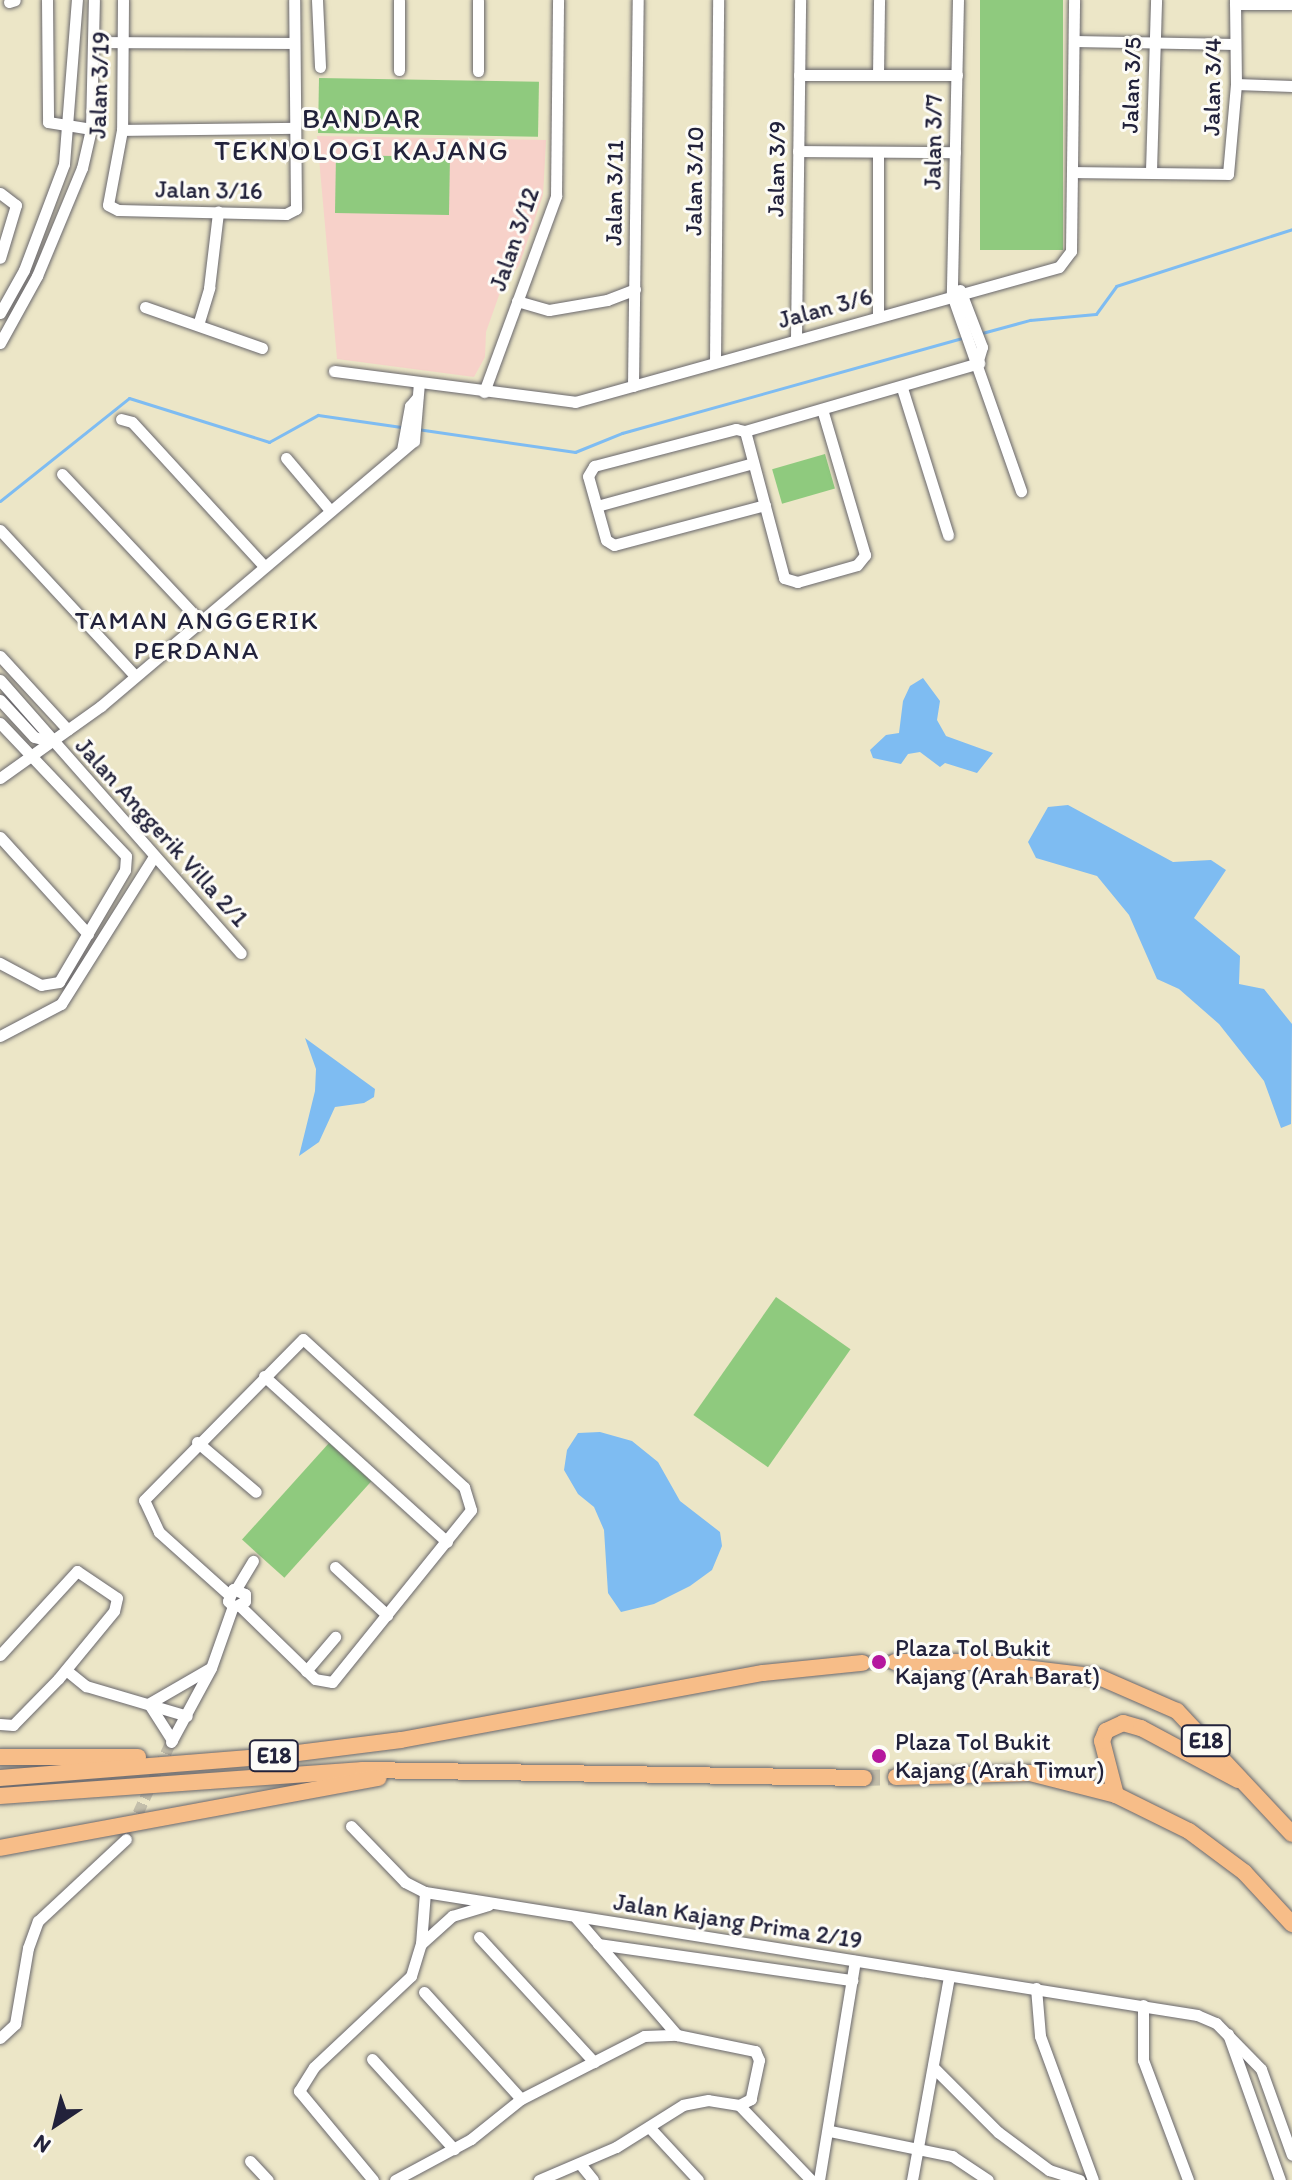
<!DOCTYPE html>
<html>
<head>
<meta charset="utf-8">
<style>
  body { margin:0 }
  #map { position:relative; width:1292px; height:2180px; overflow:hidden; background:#ece6c7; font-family:Itim,sans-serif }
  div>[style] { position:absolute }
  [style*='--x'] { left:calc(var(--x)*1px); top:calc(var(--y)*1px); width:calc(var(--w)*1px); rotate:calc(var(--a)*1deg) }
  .built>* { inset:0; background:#f7d1c9 }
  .green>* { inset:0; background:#8fca7e; transform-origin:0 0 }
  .water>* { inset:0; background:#7ebcf2 }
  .stream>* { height:3px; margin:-1.5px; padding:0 1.5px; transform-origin:1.5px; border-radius:1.5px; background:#7ebcf2 }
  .minor-tunnel>* { height:11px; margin-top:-5.5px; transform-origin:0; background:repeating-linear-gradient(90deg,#c4bfab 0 11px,transparent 0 16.5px) }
  .highway-tunnel>* { height:16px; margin-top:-8px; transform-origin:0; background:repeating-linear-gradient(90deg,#c4bfab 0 16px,transparent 0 24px) }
  .roads { filter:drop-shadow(0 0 2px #69676c) drop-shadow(0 0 2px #69676c) }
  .minor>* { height:11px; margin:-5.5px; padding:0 5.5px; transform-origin:5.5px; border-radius:5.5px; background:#fff }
  .highway>* { height:16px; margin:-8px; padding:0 8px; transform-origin:8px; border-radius:8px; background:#f7bd88 }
  .dots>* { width:22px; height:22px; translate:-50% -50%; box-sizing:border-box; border:4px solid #fdfcf7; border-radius:50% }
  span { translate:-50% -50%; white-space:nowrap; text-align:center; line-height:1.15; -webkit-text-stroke:6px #fdfcf7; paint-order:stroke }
  .shield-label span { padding:2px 6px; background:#fdfcf7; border:2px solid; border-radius:6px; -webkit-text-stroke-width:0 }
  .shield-label { font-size:22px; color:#22223b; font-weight:700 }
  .street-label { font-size:24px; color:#22223b }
  .poi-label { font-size:24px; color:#22223b }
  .left { translate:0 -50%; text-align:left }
  .neighbourhood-label { font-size:26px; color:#22223b; letter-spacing:2px }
  .quarter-label { font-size:28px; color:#22223b; letter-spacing:2px }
  .north { position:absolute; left:16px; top:2084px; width:80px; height:80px; -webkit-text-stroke:6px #fdfcf7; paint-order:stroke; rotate:215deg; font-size:22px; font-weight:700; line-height:32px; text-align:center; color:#22223b }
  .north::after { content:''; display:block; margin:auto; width:28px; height:36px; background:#22223b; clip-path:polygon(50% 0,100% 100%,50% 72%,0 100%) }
</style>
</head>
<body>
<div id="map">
  <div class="built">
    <i style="clip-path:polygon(317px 136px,546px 140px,543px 195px,519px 266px,503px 284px,486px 332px,485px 357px,474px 377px,337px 359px)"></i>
  </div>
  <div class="green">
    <i style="left:980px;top:0;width:83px;height:250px"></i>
    <i style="left:319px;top:78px;width:220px;height:55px;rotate:1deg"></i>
    <i style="left:336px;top:155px;width:114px;height:58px;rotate:1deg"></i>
    <i style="left:825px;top:454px;width:36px;height:55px;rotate:74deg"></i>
    <i style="left:776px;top:1297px;width:91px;height:144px;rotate:35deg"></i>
    <i style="left:329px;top:1443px;width:57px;height:130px;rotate:42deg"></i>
  </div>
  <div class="water">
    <i style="clip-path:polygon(923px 678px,940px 701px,937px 720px,946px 736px,993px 753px,977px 773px,945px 763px,940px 767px,920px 752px,908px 754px,901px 764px,873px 758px,870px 750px,886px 735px,899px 733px,903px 701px,910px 686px)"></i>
    <i style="clip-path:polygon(1068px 805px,1173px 862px,1211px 860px,1226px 870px,1194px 918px,1240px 956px,1239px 984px,1264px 989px,1292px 1024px,1291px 1124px,1281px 1128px,1264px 1081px,1219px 1024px,1179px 989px,1157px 979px,1129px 915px,1097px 876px,1036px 858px,1028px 842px,1048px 807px)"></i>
    <i style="clip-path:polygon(305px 1038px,375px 1089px,374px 1097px,364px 1103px,335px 1107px,319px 1142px,299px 1156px,315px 1091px,316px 1069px)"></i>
    <i style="clip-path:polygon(600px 1432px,632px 1441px,658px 1462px,680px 1501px,720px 1532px,722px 1546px,712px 1570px,690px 1586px,654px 1604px,621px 1612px,608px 1593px,604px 1530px,594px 1507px,578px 1494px,564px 1470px,567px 1450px,578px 1433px)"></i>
  </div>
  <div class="stream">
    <i style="--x:982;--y:333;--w:50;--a:-15.2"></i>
    <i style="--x:1030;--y:320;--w:66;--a:-5.2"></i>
    <i style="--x:1096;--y:314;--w:34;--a:-54"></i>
    <i style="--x:1116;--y:286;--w:185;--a:-17.9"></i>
    <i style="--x:417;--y:429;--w:160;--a:8.3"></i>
    <i style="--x:575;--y:452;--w:51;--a:-22"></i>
    <i style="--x:622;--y:433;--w:354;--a:-15.6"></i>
    <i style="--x:0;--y:501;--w:165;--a:-38.6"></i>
    <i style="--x:129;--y:398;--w:147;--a:17.4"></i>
    <i style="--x:269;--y:442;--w:56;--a:-28.9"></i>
    <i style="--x:318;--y:415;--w:84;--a:8.2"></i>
  </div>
  <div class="minor-tunnel">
    <i style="--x:131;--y:1828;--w:95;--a:-65.1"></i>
  </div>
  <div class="highway-tunnel">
    <i style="--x:862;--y:1663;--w:33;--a:-2"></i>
    <i style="--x:864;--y:1778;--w:32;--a:-2"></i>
  </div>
  <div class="roads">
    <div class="minor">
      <i style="--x:47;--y:0;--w:122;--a:89.5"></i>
      <i style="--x:48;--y:122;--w:44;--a:9.2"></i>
      <i style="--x:123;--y:0;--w:130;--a:90.4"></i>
      <i style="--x:122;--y:130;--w:76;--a:100.6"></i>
      <i style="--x:108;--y:205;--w:11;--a:27"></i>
      <i style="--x:118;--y:210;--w:168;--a:1.4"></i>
      <i style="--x:286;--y:214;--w:11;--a:-27"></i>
      <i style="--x:296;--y:209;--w:209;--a:-90.5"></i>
      <i style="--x:317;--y:0;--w:67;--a:87.4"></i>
      <i style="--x:958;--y:0;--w:295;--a:91.2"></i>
      <i style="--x:952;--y:295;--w:208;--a:70.6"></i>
      <i style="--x:9;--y:2;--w:6;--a:-18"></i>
      <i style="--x:1235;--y:4;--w:57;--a:0"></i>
      <i style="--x:1074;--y:41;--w:161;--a:1.1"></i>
      <i style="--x:93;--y:42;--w:201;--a:0.3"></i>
      <i style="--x:399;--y:70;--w:70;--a:-90"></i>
      <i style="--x:478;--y:71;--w:71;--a:-90"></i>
      <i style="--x:799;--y:75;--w:158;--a:0"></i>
      <i style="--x:878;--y:75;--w:75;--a:-89.2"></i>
      <i style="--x:1236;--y:84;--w:56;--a:2"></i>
      <i style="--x:122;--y:130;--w:173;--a:-0.7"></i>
      <i style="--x:798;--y:151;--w:157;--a:0.4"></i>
      <i style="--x:1151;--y:171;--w:171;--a:-88.3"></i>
      <i style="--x:1074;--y:172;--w:154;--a:0.7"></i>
      <i style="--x:1228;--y:174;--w:90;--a:-84.9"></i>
      <i style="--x:1236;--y:84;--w:84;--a:-90.7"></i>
      <i style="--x:0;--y:193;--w:20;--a:37"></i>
      <i style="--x:16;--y:205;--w:55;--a:106.8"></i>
      <i style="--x:960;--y:290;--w:61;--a:68.9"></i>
      <i style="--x:982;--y:347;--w:14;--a:107"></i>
      <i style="--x:517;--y:301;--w:33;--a:16"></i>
      <i style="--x:549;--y:310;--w:59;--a:-9.8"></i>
      <i style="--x:607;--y:300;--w:30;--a:-21"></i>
      <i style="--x:145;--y:307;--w:124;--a:19.3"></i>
      <i style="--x:0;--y:313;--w:49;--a:-60.8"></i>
      <i style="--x:24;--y:270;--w:113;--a:-69.3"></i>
      <i style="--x:64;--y:164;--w:165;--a:-85.5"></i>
      <i style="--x:878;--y:316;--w:164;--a:-90"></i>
      <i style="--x:198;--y:325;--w:39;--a:-73"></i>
      <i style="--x:209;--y:288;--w:77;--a:-83.2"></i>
      <i style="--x:796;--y:338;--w:338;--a:-89.3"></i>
      <i style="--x:0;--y:343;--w:77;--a:-61.1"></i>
      <i style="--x:37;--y:276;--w:117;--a:-67.4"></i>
      <i style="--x:82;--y:168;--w:40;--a:-77"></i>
      <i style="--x:91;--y:129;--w:129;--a:-88.7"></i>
      <i style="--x:715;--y:362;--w:362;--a:-89.5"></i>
      <i style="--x:334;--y:371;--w:243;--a:7.3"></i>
      <i style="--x:575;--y:402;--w:502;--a:-15.59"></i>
      <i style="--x:1059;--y:267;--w:20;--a:-53"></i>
      <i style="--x:1071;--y:251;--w:251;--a:-89.3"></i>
      <i style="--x:633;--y:386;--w:386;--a:-89.3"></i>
      <i style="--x:902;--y:388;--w:154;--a:72.6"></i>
      <i style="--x:484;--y:392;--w:209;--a:-69.8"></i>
      <i style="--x:556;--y:196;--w:196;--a:-89.4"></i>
      <i style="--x:121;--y:419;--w:11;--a:15"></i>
      <i style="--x:132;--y:422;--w:194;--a:47.5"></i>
      <i style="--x:745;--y:431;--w:152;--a:75.1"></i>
      <i style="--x:784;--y:578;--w:14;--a:17"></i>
      <i style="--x:797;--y:582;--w:62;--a:-15.8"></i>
      <i style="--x:857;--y:565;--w:13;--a:-51"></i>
      <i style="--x:865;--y:555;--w:152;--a:-106.4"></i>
      <i style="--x:402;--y:450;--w:45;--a:-79.7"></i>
      <i style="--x:410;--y:406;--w:11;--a:-49"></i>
      <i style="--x:286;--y:458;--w:67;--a:49.9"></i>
      <i style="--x:62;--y:474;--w:200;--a:46.8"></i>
      <i style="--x:765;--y:505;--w:156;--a:165.2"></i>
      <i style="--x:614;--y:545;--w:9;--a:-148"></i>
      <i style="--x:606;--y:540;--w:66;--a:-105.7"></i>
      <i style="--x:588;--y:476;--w:12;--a:-59"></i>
      <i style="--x:594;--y:466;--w:147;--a:-14.6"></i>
      <i style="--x:736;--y:429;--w:9;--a:13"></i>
      <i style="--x:745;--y:431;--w:244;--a:-16.2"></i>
      <i style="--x:597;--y:506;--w:162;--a:-15.4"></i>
      <i style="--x:0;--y:530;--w:199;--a:47.2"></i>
      <i style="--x:0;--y:656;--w:100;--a:47.4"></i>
      <i style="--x:0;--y:680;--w:364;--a:48.6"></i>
      <i style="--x:0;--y:700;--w:50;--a:47.4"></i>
      <i style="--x:34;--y:737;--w:16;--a:14"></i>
      <i style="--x:0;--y:723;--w:183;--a:46.5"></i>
      <i style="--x:126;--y:856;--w:14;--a:94"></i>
      <i style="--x:125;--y:870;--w:130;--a:120.5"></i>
      <i style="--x:59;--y:982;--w:18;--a:171"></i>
      <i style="--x:41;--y:985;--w:47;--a:-151.8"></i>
      <i style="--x:0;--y:778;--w:124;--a:-35.5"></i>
      <i style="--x:101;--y:706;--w:410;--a:-40.3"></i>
      <i style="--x:414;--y:441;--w:58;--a:-85.1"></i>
      <i style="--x:0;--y:837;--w:131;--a:47.8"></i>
      <i style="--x:0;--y:1036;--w:69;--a:-27.7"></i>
      <i style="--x:61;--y:1004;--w:173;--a:-57.8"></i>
      <i style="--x:264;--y:1376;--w:247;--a:42.2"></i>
      <i style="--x:197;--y:1442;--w:77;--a:40.3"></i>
      <i style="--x:335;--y:1567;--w:71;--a:42.7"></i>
      <i style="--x:236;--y:1589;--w:33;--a:-59"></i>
      <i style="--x:228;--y:1594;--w:93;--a:-138.1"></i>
      <i style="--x:159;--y:1532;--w:35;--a:-115"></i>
      <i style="--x:144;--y:1500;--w:226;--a:-45.4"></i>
      <i style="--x:303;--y:1339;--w:219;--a:42.6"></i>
      <i style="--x:464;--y:1487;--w:24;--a:73"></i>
      <i style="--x:471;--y:1510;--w:221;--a:128.9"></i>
      <i style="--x:332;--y:1682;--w:17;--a:-170"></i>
      <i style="--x:315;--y:1679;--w:105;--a:-135.8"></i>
      <i style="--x:0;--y:1655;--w:114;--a:-47.5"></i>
      <i style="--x:77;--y:1571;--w:48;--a:34"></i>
      <i style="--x:117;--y:1598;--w:13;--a:103"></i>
      <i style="--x:114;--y:1611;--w:88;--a:129.5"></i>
      <i style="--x:58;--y:1679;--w:64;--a:134.4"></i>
      <i style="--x:13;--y:1725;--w:13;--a:-176"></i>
      <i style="--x:66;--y:1670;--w:26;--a:39"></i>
      <i style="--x:86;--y:1686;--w:105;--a:16.5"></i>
      <i style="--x:306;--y:1671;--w:45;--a:-49.5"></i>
      <i style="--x:148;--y:1704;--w:72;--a:-30.1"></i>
      <i style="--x:149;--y:1704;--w:43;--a:57.4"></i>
      <i style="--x:171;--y:1742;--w:84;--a:-61.6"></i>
      <i style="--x:211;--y:1668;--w:66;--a:-70.5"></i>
      <i style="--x:233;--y:1606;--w:7;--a:-135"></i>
      <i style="--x:228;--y:1601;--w:13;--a:-67"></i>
      <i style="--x:233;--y:1589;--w:13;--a:23"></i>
      <i style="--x:245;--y:1594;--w:7;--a:90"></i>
      <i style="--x:245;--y:1601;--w:10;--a:151"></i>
      <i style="--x:351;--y:1826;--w:78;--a:46"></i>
      <i style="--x:405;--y:1882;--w:22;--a:27"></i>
      <i style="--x:425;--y:1892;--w:782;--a:9.05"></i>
      <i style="--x:1197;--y:2015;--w:21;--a:23"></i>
      <i style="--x:1216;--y:2023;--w:64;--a:45.6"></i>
      <i style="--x:1261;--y:2069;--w:91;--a:70.2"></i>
      <i style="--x:576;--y:1918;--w:155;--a:49.2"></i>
      <i style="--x:479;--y:1937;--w:170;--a:47.4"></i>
      <i style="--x:421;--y:1944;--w:42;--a:-42.1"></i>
      <i style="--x:452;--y:1916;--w:38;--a:-17"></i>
      <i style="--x:598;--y:1944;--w:257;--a:8.1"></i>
      <i style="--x:1036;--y:1988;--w:48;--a:85.2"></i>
      <i style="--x:1040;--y:2036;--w:153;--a:69.8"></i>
      <i style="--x:424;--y:1992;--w:144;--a:47.8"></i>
      <i style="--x:1143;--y:2005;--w:55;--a:90"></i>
      <i style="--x:1143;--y:2060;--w:128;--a:69.4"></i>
      <i style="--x:1228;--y:2034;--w:155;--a:70.4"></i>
      <i style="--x:0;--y:2038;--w:21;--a:-43"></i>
      <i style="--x:15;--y:2024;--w:77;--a:-80.3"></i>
      <i style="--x:28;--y:1948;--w:29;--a:-70"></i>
      <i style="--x:38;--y:1921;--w:120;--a:-43"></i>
      <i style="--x:372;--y:2059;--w:122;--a:47.7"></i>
      <i style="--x:934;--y:2068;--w:91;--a:45"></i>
      <i style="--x:998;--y:2132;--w:64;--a:36.7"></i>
      <i style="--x:1049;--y:2170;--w:32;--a:18"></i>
      <i style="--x:739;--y:2105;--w:104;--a:46.2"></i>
      <i style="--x:649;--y:2127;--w:72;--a:47.2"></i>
      <i style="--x:830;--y:2131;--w:125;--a:11.6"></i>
      <i style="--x:952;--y:2156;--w:43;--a:33.7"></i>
      <i style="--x:250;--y:2161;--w:26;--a:47"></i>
      <i style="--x:581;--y:2165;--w:19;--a:51"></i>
      <i style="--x:373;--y:2180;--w:116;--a:-129.7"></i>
      <i style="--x:299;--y:2091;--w:28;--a:-58"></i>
      <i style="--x:314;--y:2067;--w:133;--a:-43.2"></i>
      <i style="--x:411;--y:1976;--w:34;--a:-73"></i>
      <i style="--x:421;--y:1944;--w:52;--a:-85.6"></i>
      <i style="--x:395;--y:2180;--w:86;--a:-28.3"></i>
      <i style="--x:471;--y:2139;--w:64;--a:-38.7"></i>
      <i style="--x:521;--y:2099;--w:138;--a:-27.1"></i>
      <i style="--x:644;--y:2036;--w:33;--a:-2"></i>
      <i style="--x:677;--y:2035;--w:80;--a:11.6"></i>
      <i style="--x:755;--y:2051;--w:10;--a:66"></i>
      <i style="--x:759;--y:2060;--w:40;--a:102"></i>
      <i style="--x:751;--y:2099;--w:13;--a:153"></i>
      <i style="--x:739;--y:2105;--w:31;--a:-171"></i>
      <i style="--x:708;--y:2100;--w:25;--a:169"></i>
      <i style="--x:683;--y:2105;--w:79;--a:147.9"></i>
      <i style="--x:616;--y:2147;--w:84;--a:156.8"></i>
      <i style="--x:819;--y:2180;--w:222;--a:-80.7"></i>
      <i style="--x:912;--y:2180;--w:207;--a:-79.7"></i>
    </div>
    <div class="highway">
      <i style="--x:895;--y:1662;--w:80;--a:0"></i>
      <i style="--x:975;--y:1662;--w:125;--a:6.9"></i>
      <i style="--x:1099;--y:1677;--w:85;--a:23.6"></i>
      <i style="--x:1177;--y:1711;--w:168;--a:46.9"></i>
      <i style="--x:0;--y:1757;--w:138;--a:0"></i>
      <i style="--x:896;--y:1777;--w:134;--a:-1.7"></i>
      <i style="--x:1030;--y:1773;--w:89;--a:14.3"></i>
      <i style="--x:1116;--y:1795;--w:81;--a:26.3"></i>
      <i style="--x:1189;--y:1831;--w:69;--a:36.7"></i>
      <i style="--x:1244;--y:1872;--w:71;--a:47.3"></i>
      <i style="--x:0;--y:1778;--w:275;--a:-4.6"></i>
      <i style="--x:274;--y:1756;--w:128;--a:-7.2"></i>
      <i style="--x:401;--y:1740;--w:368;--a:-10.5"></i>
      <i style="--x:763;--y:1673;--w:100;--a:-5.8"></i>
      <i style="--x:1116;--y:1795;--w:56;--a:-104.5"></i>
      <i style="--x:1102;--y:1741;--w:11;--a:-68"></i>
      <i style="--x:1106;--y:1731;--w:19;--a:-25"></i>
      <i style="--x:1123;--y:1723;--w:19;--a:16"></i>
      <i style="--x:1141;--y:1728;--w:110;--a:28.2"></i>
      <i style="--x:0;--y:1796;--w:364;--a:-4.1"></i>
      <i style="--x:363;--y:1770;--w:501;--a:0.91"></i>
      <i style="--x:0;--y:1848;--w:385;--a:-10.5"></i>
    </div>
  </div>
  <div class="dots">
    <i style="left:879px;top:1662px;background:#b5179e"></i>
    <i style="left:879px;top:1756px;background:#b5179e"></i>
  </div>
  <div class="shield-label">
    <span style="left:1206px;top:1741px">E18</span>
    <span style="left:274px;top:1756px">E18</span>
  </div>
  <div class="street-label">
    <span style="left:99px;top:85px;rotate:-88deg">Jalan 3/19</span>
    <span style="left:1131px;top:85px;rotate:-88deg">Jalan 3/5</span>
    <span style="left:1212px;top:87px;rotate:-89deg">Jalan 3/4</span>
    <span style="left:933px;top:142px;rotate:-89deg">Jalan 3/7</span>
    <span style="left:776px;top:169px;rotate:-89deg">Jalan 3/9</span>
    <span style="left:694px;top:181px;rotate:-89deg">Jalan 3/10</span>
    <span style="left:209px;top:190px;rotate:1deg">Jalan 3/16</span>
    <span style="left:614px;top:193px;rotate:-89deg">Jalan 3/11</span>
    <span style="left:514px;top:239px;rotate:-71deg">Jalan 3/12</span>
    <span style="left:825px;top:308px;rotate:-15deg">Jalan 3/6</span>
    <span style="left:162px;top:832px;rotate:48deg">Jalan Anggerik Villa 2/1</span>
    <span style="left:738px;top:1921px;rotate:9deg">Jalan Kajang Prima 2/19</span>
  </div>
  <div class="poi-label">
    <span class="left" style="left:895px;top:1662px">Plaza Tol Bukit<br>Kajang (Arah Barat)</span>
    <span class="left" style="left:895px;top:1756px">Plaza Tol Bukit<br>Kajang (Arah Timur)</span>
  </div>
  <div class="neighbourhood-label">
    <span style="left:197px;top:636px">TAMAN ANGGERIK<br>PERDANA</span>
  </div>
  <div class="quarter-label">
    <span style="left:362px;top:134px">BANDAR<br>TEKNOLOGI KAJANG</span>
  </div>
  <div class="north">N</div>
</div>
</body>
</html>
